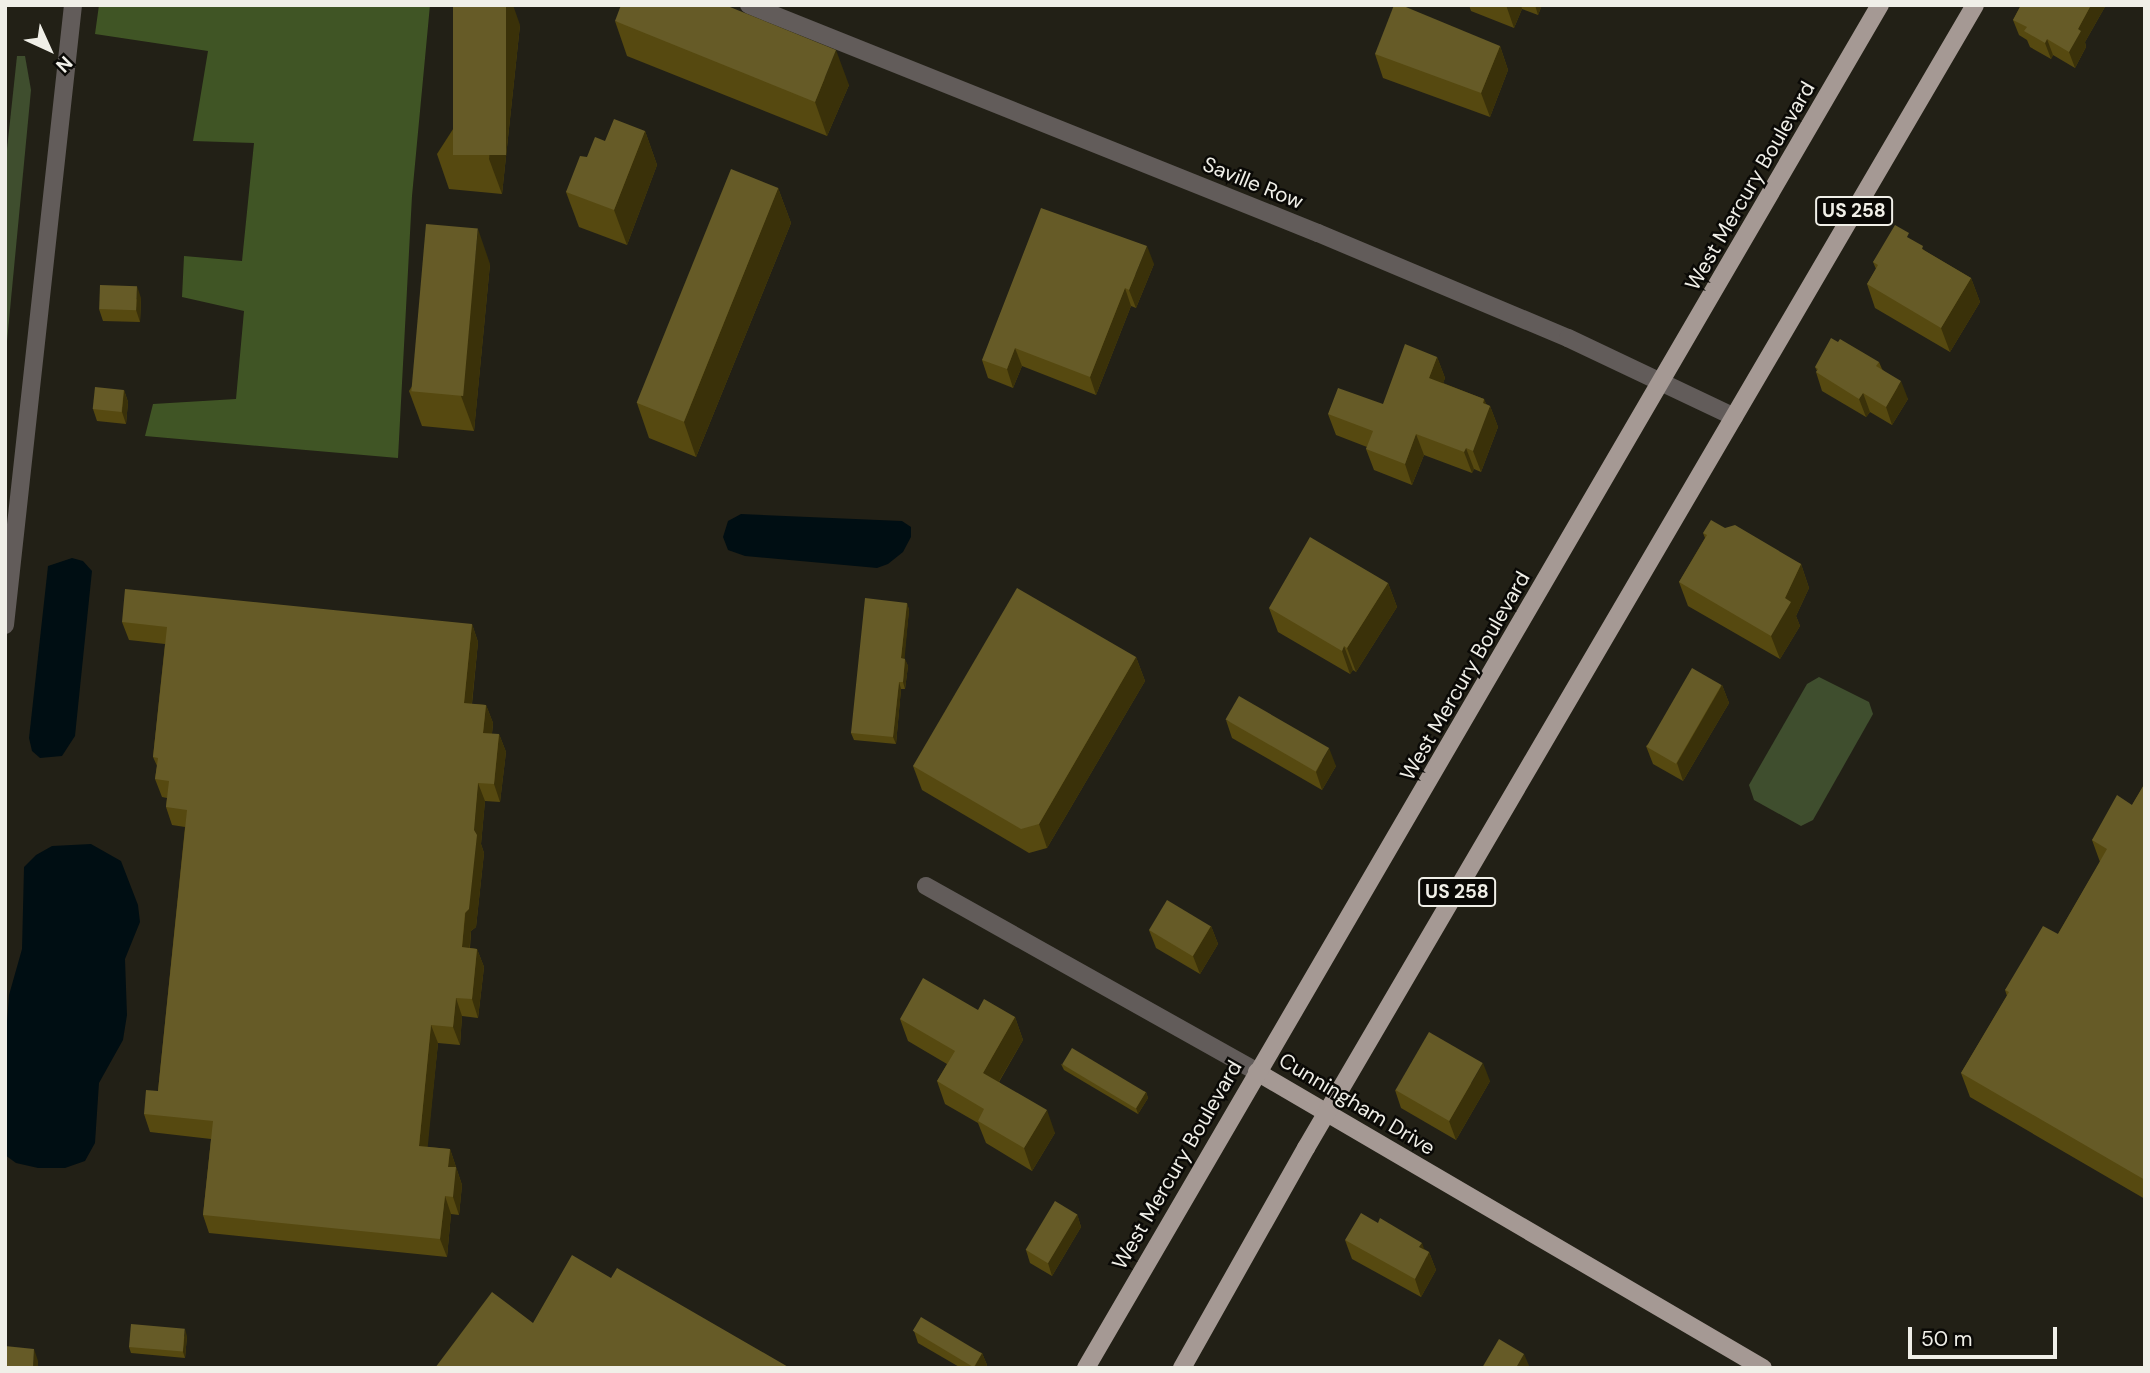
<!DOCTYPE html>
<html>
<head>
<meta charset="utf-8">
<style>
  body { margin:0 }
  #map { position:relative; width:2150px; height:1373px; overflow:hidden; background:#222016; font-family:"DM Sans",sans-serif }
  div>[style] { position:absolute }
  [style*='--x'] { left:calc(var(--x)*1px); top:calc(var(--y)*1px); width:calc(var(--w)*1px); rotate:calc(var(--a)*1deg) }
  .green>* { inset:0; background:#3f4e2e }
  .forest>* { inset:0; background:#405525 }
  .water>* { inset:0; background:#000e13 }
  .minor>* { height:18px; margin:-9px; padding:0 9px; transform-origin:9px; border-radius:9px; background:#625c5a }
  .major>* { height:18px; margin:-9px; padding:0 9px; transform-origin:9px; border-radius:9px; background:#a59994 }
  .wall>* { inset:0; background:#564910 }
  .shaded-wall>* { inset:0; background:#3a3109 }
  .building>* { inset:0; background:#665b27; transform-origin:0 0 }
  span { translate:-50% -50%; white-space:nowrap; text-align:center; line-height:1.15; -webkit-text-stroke:5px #0a0906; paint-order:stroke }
  .shield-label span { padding:2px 5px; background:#0a0906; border:2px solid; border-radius:5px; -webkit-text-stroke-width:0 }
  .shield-label { font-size:19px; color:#f0efe8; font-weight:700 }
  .street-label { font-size:21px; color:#f0efe8 }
  .frame { position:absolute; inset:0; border:7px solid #f0efe8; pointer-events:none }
  .north { position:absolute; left:14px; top:14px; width:70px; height:70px; -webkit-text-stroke:5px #0a0906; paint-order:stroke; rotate:135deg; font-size:19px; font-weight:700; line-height:28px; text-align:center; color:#f0efe8 }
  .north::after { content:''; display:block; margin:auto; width:24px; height:32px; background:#f0efe8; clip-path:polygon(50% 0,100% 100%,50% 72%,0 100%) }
  .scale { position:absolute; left:1908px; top:1327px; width:149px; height:32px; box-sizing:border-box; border:4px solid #f0efe8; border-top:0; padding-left:9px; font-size:21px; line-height:24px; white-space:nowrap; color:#f0efe8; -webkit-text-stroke:5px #0a0906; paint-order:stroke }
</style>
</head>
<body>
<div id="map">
  <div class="green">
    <i style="clip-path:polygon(17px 56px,25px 56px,31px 90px,5px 362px,5px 168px)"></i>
    <i style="clip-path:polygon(1819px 677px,1869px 702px,1873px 714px,1813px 820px,1801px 826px,1754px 800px,1749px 785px,1807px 684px)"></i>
  </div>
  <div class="forest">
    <i style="clip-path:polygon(99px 5px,430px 5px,412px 196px,398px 458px,145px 436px,153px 404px,236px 399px,244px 311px,182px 297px,184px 256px,242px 261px,254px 143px,193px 141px,208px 51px,95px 34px)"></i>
  </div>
  <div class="water">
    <i style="clip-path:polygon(741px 514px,902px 521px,911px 527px,911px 537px,903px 552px,888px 564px,877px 568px,745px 556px,728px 550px,723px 537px,728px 521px)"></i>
    <i style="clip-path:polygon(72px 558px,83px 561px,92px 571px,75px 736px,62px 756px,40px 758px,32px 751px,29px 738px,48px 566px)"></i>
    <i style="clip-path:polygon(91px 844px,121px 861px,138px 905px,140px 922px,125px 959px,127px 1015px,123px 1040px,99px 1083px,95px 1143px,85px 1161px,65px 1168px,38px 1168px,16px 1163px,5px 1155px,6px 1035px,9px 995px,22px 949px,24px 867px,36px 855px,52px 846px)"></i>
  </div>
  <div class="minor">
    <i style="--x:749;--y:5;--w:613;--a:21.84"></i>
    <i style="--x:1318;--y:233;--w:271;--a:22.8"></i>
    <i style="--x:1568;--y:338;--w:184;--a:25.4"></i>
    <i style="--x:5;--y:625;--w:624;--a:-83.74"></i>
    <i style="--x:926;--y:886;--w:380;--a:29.3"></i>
  </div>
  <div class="major">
    <i style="--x:1257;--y:1072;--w:586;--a:30.33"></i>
    <i style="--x:1086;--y:1368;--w:1577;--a:-59.78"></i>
    <i style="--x:1182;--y:1368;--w:253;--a:-60.6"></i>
    <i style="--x:1306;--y:1148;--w:1324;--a:-59.66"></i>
  </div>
  <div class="wall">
    <i style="clip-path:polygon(1469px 5px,1542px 5px,1538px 15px,1522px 9px,1514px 28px,1471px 11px)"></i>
    <i style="clip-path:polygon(2021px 5px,2106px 5px,2085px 42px,2086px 47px,2075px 68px,2053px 55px,2051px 59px,2030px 47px,2027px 40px,2019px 35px,2013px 20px)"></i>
    <i style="clip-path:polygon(615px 21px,849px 85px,827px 136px,627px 56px)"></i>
    <i style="clip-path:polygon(520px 25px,502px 194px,449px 189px,437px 154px)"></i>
    <i style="clip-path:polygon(1500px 46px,1508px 70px,1490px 117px,1383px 78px,1375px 54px)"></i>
    <i style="clip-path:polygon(645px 131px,657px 165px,627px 245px,579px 227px,566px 192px,587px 157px,605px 141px)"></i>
    <i style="clip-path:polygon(778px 188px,791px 223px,696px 457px,649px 438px,637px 403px)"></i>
    <i style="clip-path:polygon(1912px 240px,1925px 251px,1971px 278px,1980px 302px,1950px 352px,1875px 308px,1867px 284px,1876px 269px,1873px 262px)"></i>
    <i style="clip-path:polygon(490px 264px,474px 431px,422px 426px,409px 391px)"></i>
    <i style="clip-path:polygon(1154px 264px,1136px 308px,1131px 306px,1096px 395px,1022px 366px,1013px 388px,988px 378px,982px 360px)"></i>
    <i style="clip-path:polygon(141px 298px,140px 322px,103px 321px,99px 309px)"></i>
    <i style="clip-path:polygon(1437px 357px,1445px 378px,1443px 383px,1484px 399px,1486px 404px,1490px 406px,1498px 427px,1481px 472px,1474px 469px,1472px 473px,1424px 455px,1412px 485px,1374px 470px,1366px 449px,1367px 447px,1336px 435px,1328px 414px,1383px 404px)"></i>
    <i style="clip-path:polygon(1879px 362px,1882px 369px,1908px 399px,1892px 425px,1870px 412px,1866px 417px,1822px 391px,1816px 372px,1817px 371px,1815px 367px)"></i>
    <i style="clip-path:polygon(124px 390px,128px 402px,126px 424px,97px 421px,93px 409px)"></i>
    <i style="clip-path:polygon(1725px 528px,1801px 564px,1809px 588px,1796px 616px,1800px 626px,1780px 659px,1688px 606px,1679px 582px,1705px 538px,1703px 533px)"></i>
    <i style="clip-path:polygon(1388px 583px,1397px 607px,1356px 672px,1353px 670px,1350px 674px,1278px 632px,1269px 608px)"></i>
    <i style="clip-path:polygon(907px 603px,909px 610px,904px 658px,908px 666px,905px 689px,901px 689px,896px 744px,854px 740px,851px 733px)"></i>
    <i style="clip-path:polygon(122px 622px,472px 624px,478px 642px,472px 704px,486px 705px,493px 723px,492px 734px,499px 734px,506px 752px,500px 802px,485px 801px,481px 844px,484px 853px,476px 927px,471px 931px,470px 948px,477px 949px,484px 967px,478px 1018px,462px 1016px,460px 1045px,438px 1043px,427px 1147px,450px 1149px,462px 1185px,459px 1215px,451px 1214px,447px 1257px,209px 1233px,203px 1215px,211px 1139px,150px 1132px,144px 1114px,158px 1091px,185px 827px,172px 825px,166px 807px,167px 798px,162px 797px,155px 779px,157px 766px,153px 757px,165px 644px,129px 640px)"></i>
    <i style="clip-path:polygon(1136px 657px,1145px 681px,1047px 848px,1029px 853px,922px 790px,913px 766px)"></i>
    <i style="clip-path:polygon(1722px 685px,1729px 703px,1683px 781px,1653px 764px,1646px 746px)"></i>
    <i style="clip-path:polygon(1226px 720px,1336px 766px,1322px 790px,1232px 738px)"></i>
    <i style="clip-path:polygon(2145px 783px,2145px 1199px,1970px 1097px,1961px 1073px,2007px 996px,2005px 990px,2058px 934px,2100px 862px,2092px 840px,2132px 805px)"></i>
    <i style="clip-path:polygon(1211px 926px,1218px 944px,1200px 974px,1156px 948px,1149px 930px)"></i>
    <i style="clip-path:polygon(978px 1010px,1015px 1017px,1023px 1040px,999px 1082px,1055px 1133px,1032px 1171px,986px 1143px,978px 1123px,945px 1104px,937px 1081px,947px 1064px,908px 1041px,900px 1019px)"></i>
    <i style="clip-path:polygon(1061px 1064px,1146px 1092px,1148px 1098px,1138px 1114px,1064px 1070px)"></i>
    <i style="clip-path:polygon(1490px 1081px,1456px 1140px,1401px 1108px,1395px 1090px)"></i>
    <i style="clip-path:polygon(1077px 1214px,1081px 1227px,1052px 1276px,1030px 1263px,1026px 1250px)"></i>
    <i style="clip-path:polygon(1345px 1240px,1424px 1249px,1429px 1252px,1436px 1270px,1421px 1297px,1352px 1259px)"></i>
    <i style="clip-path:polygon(914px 1331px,982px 1353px,987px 1365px,985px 1368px,961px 1368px,918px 1343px)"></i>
    <i style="clip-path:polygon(187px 1336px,185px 1358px,131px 1353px,129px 1347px)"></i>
  </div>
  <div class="shaded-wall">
    <i style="clip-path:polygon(506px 5px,513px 5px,520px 25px,502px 194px,489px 159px)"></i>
    <i style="clip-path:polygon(1506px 5px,1521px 5px,1522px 9px,1514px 28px)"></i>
    <i style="clip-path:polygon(1535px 5px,1542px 5px,1538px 15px)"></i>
    <i style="clip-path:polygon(2091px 5px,2106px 5px,2085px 42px,2086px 47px,2075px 68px,2069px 52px,2078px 29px)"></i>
    <i style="clip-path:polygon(2047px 39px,2053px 55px,2051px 59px,2045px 43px)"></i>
    <i style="clip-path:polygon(1500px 46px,1508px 70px,1490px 117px,1481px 93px)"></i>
    <i style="clip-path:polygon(836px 50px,849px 85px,827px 136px,815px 102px)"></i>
    <i style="clip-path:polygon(645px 131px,657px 165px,627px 245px,614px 210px)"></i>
    <i style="clip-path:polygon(778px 188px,791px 223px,696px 457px,684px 422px)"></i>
    <i style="clip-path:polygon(478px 229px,490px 264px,474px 431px,461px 396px)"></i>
    <i style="clip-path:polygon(1147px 246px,1154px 264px,1136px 308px,1129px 290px)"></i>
    <i style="clip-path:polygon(1971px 278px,1980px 302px,1950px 352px,1941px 328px)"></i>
    <i style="clip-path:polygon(137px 286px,141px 298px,140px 322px,136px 310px)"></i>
    <i style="clip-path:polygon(1125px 288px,1131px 306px,1096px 395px,1090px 377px)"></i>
    <i style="clip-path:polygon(1015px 348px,1022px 366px,1013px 388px,1007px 369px)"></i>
    <i style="clip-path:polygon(1437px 357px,1445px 378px,1437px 400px,1429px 378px)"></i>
    <i style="clip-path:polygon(1901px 381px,1908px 399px,1892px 425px,1886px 407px)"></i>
    <i style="clip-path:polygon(124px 390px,128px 402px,126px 424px,122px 412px)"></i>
    <i style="clip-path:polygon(1863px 393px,1870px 412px,1866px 417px,1859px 399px)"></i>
    <i style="clip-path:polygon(1484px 399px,1488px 410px,1490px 406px,1498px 427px,1481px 472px,1473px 451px)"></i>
    <i style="clip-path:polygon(1416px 434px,1424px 455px,1412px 485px,1405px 464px)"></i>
    <i style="clip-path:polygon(1466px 448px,1474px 469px,1472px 473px,1464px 452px)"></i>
    <i style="clip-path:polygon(1801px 564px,1809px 588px,1796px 616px,1800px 626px,1780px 659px,1771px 636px,1785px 598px)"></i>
    <i style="clip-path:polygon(1388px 583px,1397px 607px,1356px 672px,1347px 648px)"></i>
    <i style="clip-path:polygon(907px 603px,909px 610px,904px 665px,901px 658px)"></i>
    <i style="clip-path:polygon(472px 624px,478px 642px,470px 721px,464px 703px)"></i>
    <i style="clip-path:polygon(1344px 646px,1353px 670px,1350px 674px,1342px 651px)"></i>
    <i style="clip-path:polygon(1136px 657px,1145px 681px,1047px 848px,1039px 824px)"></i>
    <i style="clip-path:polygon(905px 659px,908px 666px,905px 689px,903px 682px)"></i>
    <i style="clip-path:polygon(899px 682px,901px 689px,896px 744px,893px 737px)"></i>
    <i style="clip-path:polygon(1722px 685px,1729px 703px,1683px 781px,1677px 763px)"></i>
    <i style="clip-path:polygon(486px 705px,493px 723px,490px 751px,483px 733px)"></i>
    <i style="clip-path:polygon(499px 734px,506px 752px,500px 802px,494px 784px)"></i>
    <i style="clip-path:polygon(1329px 748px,1336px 766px,1322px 790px,1316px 772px)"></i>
    <i style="clip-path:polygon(478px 783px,485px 801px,481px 844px,484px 853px,476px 927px,471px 931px,468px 966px,462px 947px)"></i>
    <i style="clip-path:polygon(1211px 926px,1218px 944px,1200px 974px,1193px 956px)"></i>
    <i style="clip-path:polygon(477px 949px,484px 967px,478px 1018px,472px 999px)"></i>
    <i style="clip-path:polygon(456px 998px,462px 1016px,460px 1045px,453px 1027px)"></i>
    <i style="clip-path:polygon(1015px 1017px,1023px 1040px,991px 1095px,983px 1073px)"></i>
    <i style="clip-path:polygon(431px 1025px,438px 1043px,426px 1164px,419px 1146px)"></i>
    <i style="clip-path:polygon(1483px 1063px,1490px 1081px,1456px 1140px,1449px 1121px)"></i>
    <i style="clip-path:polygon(1146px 1092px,1148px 1098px,1138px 1114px,1136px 1108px)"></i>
    <i style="clip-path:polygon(1047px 1110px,1055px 1133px,1032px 1171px,1024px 1148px)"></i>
    <i style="clip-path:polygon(450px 1149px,462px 1185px,459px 1215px,453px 1197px,448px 1167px)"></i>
    <i style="clip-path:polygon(445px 1196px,451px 1214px,447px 1257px,440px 1239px)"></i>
    <i style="clip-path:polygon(1077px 1214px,1081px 1227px,1052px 1276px,1048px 1263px)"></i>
    <i style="clip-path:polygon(1422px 1243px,1427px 1257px,1429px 1252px,1436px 1270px,1421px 1297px,1415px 1279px,1419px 1247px)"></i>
    <i style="clip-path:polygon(185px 1329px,187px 1336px,185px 1358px,183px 1352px)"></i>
    <i style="clip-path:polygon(34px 1349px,38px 1361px,38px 1368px,33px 1368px)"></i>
    <i style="clip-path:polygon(982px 1353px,987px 1365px,985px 1368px,975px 1368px,975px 1366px)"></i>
    <i style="clip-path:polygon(1524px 1354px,1530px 1368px,1516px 1368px)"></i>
  </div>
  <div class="building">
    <i style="left:453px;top:5px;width:53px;height:150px"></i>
    <i style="clip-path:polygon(621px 5px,725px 5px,836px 50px,815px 102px,615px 21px)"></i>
    <i style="clip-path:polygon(1394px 5px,1401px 5px,1500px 46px,1481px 93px,1375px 54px)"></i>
    <i style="clip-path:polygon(2021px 5px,2091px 5px,2078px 29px,2081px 31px,2069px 52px,2047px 39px,2045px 43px,2024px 31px,2027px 27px,2013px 20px)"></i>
    <i style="clip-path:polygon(614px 119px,645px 131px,614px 210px,566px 192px,580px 156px,587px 157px,595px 137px,605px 141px)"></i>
    <i style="left:731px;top:169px;width:51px;height:252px;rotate:22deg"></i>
    <i style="clip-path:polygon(1041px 208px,1147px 246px,1129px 290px,1125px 288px,1090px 377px,1015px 348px,1007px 369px,982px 360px)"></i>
    <i style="left:426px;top:224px;width:52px;height:168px;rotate:5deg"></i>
    <i style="clip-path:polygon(1895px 225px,1909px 233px,1907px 237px,1923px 246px,1922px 249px,1971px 278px,1941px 328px,1867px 284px,1878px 265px,1873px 262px)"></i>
    <i style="left:100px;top:285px;width:37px;height:24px;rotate:2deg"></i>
    <i style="clip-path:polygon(1831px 338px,1838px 342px,1840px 339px,1879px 362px,1876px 366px,1901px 381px,1886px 407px,1863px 393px,1859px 399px,1816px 372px,1818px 369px,1815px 367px)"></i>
    <i style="clip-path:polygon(1405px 344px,1437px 357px,1429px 378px,1484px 399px,1483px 403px,1490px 406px,1473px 451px,1466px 448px,1464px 452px,1416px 434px,1405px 464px,1366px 449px,1373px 431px,1328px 414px,1338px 388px,1383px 404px)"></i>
    <i style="left:95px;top:387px;width:29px;height:22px;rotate:6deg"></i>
    <i style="clip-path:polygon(1711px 520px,1725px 528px,1735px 525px,1801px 564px,1785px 598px,1791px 602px,1771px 636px,1679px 582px,1707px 535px,1703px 533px)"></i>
    <i style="clip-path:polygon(1310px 537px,1388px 583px,1347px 648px,1344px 646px,1342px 651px,1269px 608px)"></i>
    <i style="clip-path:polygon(1017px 588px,1136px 657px,1039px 824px,1021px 829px,913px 766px)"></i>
    <i style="clip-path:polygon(125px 589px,472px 624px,464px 703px,486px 705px,483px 733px,499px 734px,494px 784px,478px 783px,474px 830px,477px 835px,469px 909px,465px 913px,462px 947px,477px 949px,472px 999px,456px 998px,453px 1027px,431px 1025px,419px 1146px,450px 1149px,448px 1167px,456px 1167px,453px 1197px,445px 1196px,440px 1239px,203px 1215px,213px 1121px,144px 1114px,146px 1090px,158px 1091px,187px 810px,166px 807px,169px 781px,155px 779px,158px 758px,153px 757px,167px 627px,122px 622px)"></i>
    <i style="clip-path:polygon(865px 598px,907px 603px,901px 658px,905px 659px,903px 682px,899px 682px,893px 737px,851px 733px)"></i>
    <i style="left:1692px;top:668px;width:34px;height:91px;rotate:30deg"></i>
    <i style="left:1239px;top:696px;width:104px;height:27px;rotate:30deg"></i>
    <i style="clip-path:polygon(2145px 783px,2145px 1180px,1961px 1073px,2009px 992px,2005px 990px,2043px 926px,2058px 934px,2107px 849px,2092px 840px,2117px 795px,2132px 805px)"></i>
    <i style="left:1167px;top:900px;width:51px;height:35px;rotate:31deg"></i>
    <i style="clip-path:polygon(923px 978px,978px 1010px,984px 999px,1015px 1017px,983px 1073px,1047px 1110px,1024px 1148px,978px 1121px,984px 1109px,937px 1081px,955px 1051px,900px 1019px)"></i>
    <i style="left:1429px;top:1032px;width:62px;height:67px;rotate:30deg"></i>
    <i style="left:1072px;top:1048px;width:86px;height:19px;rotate:31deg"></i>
    <i style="left:1055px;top:1201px;width:26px;height:57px;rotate:31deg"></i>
    <i style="clip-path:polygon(1361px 1213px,1378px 1223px,1380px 1218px,1422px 1243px,1419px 1247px,1429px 1252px,1415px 1279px,1345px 1240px)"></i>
    <i style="clip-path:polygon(572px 1255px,611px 1278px,617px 1268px,790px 1368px,435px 1368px,492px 1292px,533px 1323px)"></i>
    <i style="left:921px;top:1317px;width:71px;height:16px;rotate:31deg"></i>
    <i style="left:131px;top:1324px;width:54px;height:23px;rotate:5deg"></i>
    <i style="clip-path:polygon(1499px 1339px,1524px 1354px,1516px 1368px,1482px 1368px)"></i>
    <i style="clip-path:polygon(5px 1346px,34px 1349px,33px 1368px,5px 1368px)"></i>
  </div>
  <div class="shield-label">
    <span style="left:1854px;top:211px">US 258</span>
    <span style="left:1457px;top:892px">US 258</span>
  </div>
  <div class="street-label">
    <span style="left:1253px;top:183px;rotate:22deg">Saville Row</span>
    <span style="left:1750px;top:186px;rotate:-60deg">West Mercury Boulevard</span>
    <span style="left:1465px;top:676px;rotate:-60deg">West Mercury Boulevard</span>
    <span style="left:1357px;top:1104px;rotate:31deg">Cunningham Drive</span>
    <span style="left:1177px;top:1165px;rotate:-60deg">West Mercury Boulevard</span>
  </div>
  <div class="frame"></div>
  <div class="north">N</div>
  <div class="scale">50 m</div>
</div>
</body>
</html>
